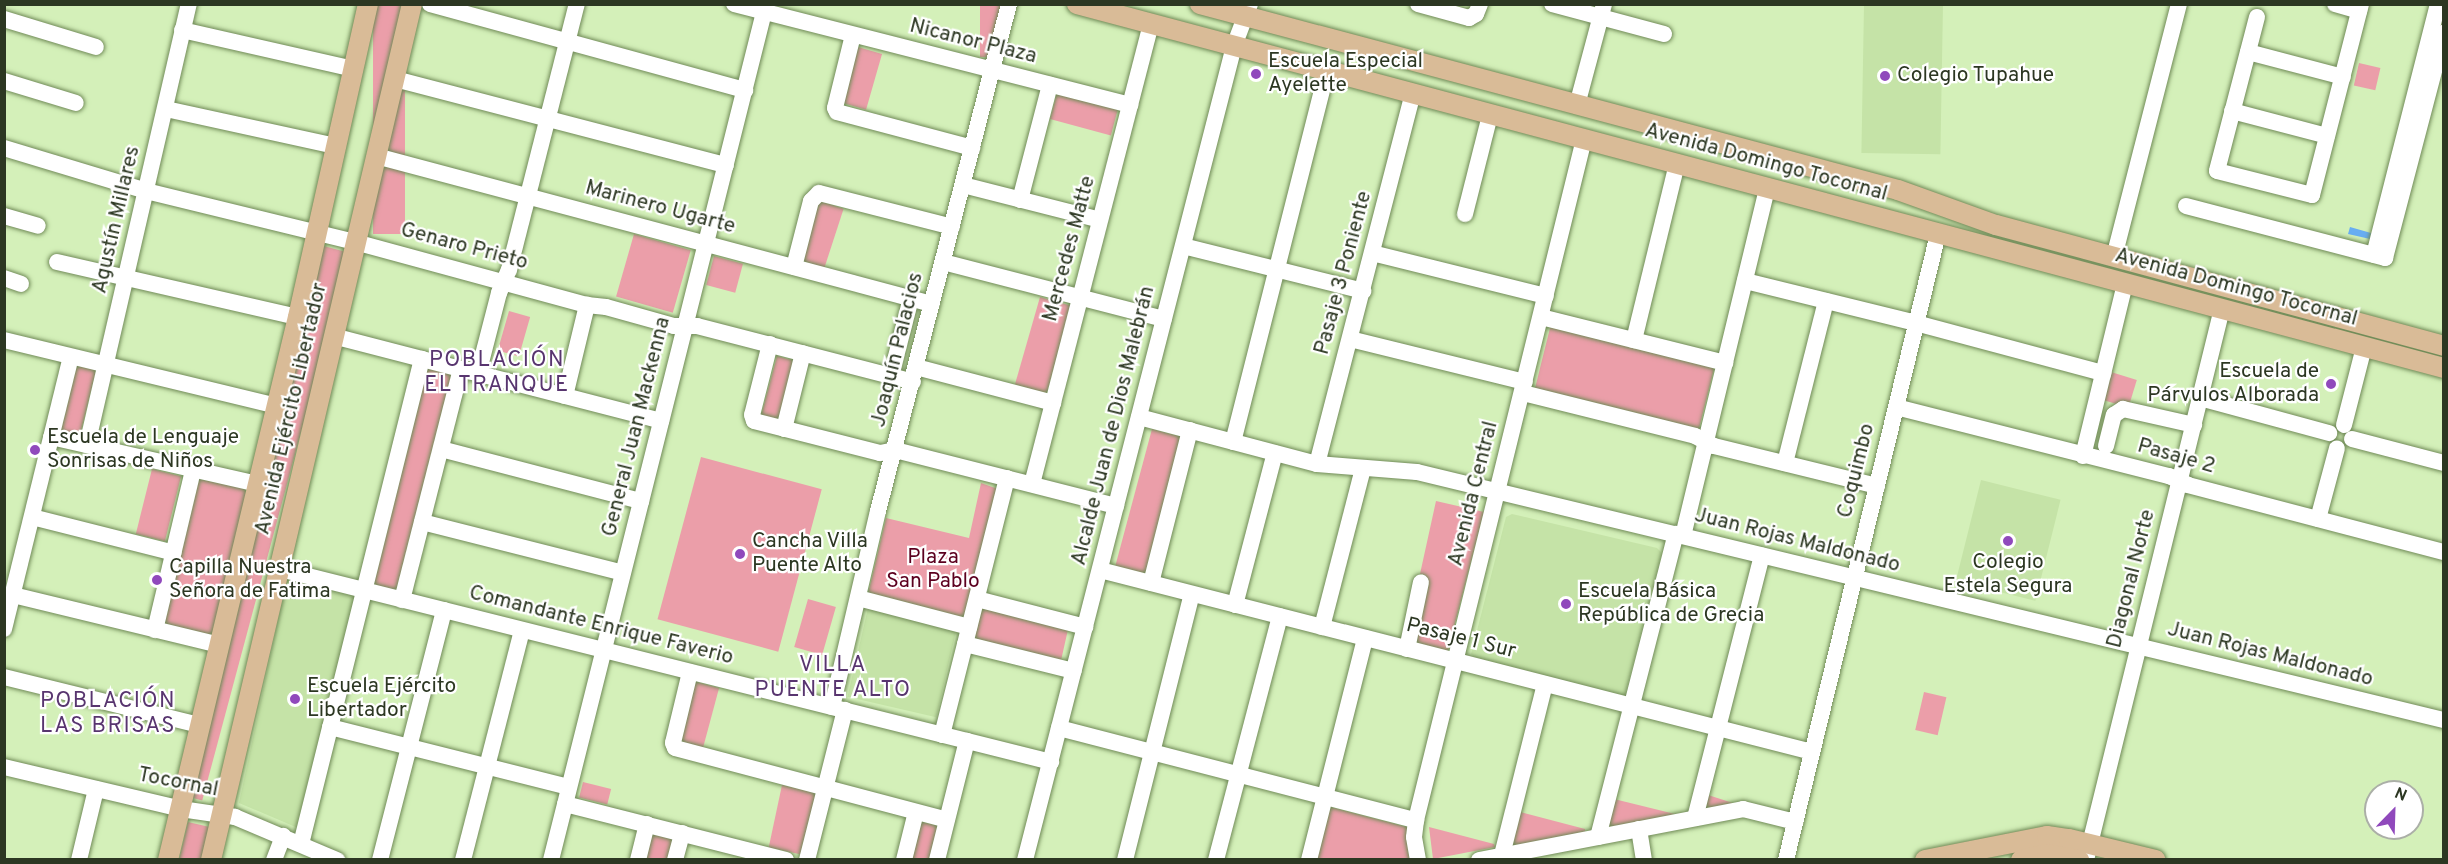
<!DOCTYPE html>
<html>
<head>
<meta charset="utf-8">
<style>
  body { margin:0 }
  #map { position:relative; width:2448px; height:864px; overflow:hidden; background:#d4f0b9; font-family:Overpass,sans-serif }
  div>[style] { position:absolute }
  [style*='--x'] { left:calc(var(--x)*1px); top:calc(var(--y)*1px); width:calc(var(--w)*1px); rotate:calc(var(--a)*1deg) }
  .built>* { inset:0; background:#c5e3a7; transform-origin:0 0 }
  .green>* { inset:0; background:#eb9ea9; transform-origin:0 0 }
  .water>* { inset:0; background:#68adf2 }
  .roads { filter:drop-shadow(0 0 2px #708a57) drop-shadow(0 0 2px #708a57) }
  .minor>* { height:16px; margin:-8px; padding:0 8px; transform-origin:8px; border-radius:8px; background:#fff }
  .major>* { height:20px; margin:-10px; padding:0 10px; transform-origin:10px; border-radius:10px; background:#d9bb97 }
  .dots>* { width:16px; height:16px; translate:-50% -50%; box-sizing:border-box; border:3px solid #fff; border-radius:50% }
  span { translate:-50% -50%; white-space:nowrap; text-align:center; line-height:1.15; -webkit-text-stroke:4.5px #fff; paint-order:stroke }
  .street-label { font-size:21px; color:#2c3722 }
  .poi-label { font-size:21px; color:#2c3722 }
  .left { translate:0 -50%; text-align:left }
  .right { translate:-100% -50%; text-align:right }
  .park-label { font-size:21px; color:#5c001f }
  .neighbourhood-label { font-size:22px; color:#58356f; letter-spacing:1.5px }
  .frame { position:absolute; inset:0; border:6px solid #2c3722; pointer-events:none }
  .north { position:absolute; left:2364px; top:780px; width:60px; height:60px; box-sizing:border-box; background:#fff; border:2px solid #abafa7; border-radius:50%; rotate:23deg; font-size:16px; font-weight:700; line-height:24px; text-align:center; color:#2c3722 }
  .north::after { content:''; display:block; margin:auto; width:21px; height:27px; background:#9049bc; clip-path:polygon(50% 0,100% 100%,50% 72%,0 100%) }
</style>
</head>
<body>
<div id="map">
  <div class="built">
    <i style="left:1864px;top:4px;width:79px;height:149px;rotate:1deg"></i>
    <i style="left:1981px;top:480px;width:82px;height:104px;rotate:14deg"></i>
    <i style="clip-path:polygon(1512px 514px,1657px 548px,1662px 553px,1625px 695px,1618px 697px,1476px 659px,1471px 654px,1506px 517px)"></i>
    <i style="clip-path:polygon(287px 578px,355px 595px,298px 828px,239px 803px)"></i>
    <i style="left:868px;top:608px;width:91px;height:91px;rotate:13deg"></i>
  </div>
  <div class="green">
    <i style="left:373px;top:5px;width:32px;height:229px"></i>
    <i style="left:980px;top:5px;width:21px;height:52px"></i>
    <i style="left:858px;top:47px;width:25px;height:58px;rotate:16deg"></i>
    <i style="left:2359px;top:63px;width:22px;height:23px;rotate:13deg"></i>
    <i style="left:1057px;top:93px;width:63px;height:27px;rotate:15deg"></i>
    <i style="left:817px;top:200px;width:28px;height:64px;rotate:18deg"></i>
    <i style="left:634px;top:234px;width:59px;height:65px;rotate:16deg"></i>
    <i style="left:320px;top:245px;width:30px;height:567px;rotate:15deg"></i>
    <i style="left:714px;top:256px;width:30px;height:30px;rotate:15deg"></i>
    <i style="left:1040px;top:297px;width:33px;height:91px;rotate:16deg"></i>
    <i style="left:509px;top:311px;width:22px;height:41px;rotate:16deg"></i>
    <i style="left:1551px;top:324px;width:169px;height:68px;rotate:14deg"></i>
    <i style="left:777px;top:356px;width:20px;height:63px;rotate:15deg"></i>
    <i style="clip-path:polygon(76px 363px,95px 367px,96px 371px,80px 435px,77px 438px,58px 432px)"></i>
    <i style="clip-path:polygon(424px 367px,455px 374px,401px 590px,395px 592px,370px 585px)"></i>
    <i style="left:2111px;top:372px;width:27px;height:29px;rotate:17deg"></i>
    <i style="left:1152px;top:429px;width:34px;height:145px;rotate:15deg"></i>
    <i style="left:701px;top:457px;width:125px;height:168px;rotate:15deg"></i>
    <i style="left:152px;top:469px;width:30px;height:67px;rotate:14deg"></i>
    <i style="clip-path:polygon(198px 479px,244px 488px,248px 496px,215px 633px,211px 636px,166px 626px,161px 621px)"></i>
    <i style="clip-path:polygon(981px 483px,998px 489px,972px 602px,1069px 625px,1060px 665px,971px 643px,976px 623px,868px 594px,886px 518px,969px 538px)"></i>
    <i style="clip-path:polygon(1436px 501px,1484px 512px,1447px 654px,1413px 645px,1425px 575px,1420px 574px)"></i>
    <i style="left:808px;top:599px;width:29px;height:50px;rotate:16deg"></i>
    <i style="left:693px;top:681px;width:27px;height:63px;rotate:15deg"></i>
    <i style="left:1924px;top:692px;width:23px;height:39px;rotate:13deg"></i>
    <i style="left:583px;top:782px;width:29px;height:16px;rotate:14deg"></i>
    <i style="left:782px;top:785px;width:38px;height:64px;rotate:12deg"></i>
    <i style="clip-path:polygon(1705px 794px,1739px 805px,1701px 812px)"></i>
    <i style="clip-path:polygon(1614px 799px,1679px 815px,1604px 834px)"></i>
    <i style="clip-path:polygon(1330px 807px,1407px 827px,1410px 859px,1317px 860px)"></i>
    <i style="clip-path:polygon(1520px 812px,1585px 829px,1585px 832px,1510px 847px)"></i>
    <i style="clip-path:polygon(918px 821px,939px 826px,931px 859px,910px 860px)"></i>
    <i style="clip-path:polygon(188px 822px,214px 828px,206px 859px,179px 860px)"></i>
    <i style="clip-path:polygon(1429px 827px,1494px 844px,1495px 847px,1433px 859px)"></i>
    <i style="clip-path:polygon(651px 829px,674px 837px,669px 859px,643px 860px)"></i>
  </div>
  <div class="water">
    <i style="clip-path:polygon(2350px 227px,2371px 233px,2370px 239px,2348px 234px)"></i>
  </div>
  <div class="roads">
    <div class="minor">
      <i style="--x:430;--y:4;--w:327;--a:15.3"></i>
      <i style="--x:734;--y:4;--w:409;--a:14.3"></i>
      <i style="--x:1418;--y:4;--w:53;--a:15.4"></i>
      <i style="--x:1469;--y:18;--w:8;--a:-30"></i>
      <i style="--x:1476;--y:14;--w:11;--a:-68"></i>
      <i style="--x:1552;--y:4;--w:116;--a:15"></i>
      <i style="--x:2335;--y:4;--w:25;--a:16"></i>
      <i style="--x:2257;--y:17;--w:159;--a:104.6"></i>
      <i style="--x:2217;--y:171;--w:98;--a:14.2"></i>
      <i style="--x:2312;--y:195;--w:197;--a:-75.6"></i>
      <i style="--x:4;--y:19;--w:96;--a:16.9"></i>
      <i style="--x:182;--y:30;--w:175;--a:12.8"></i>
      <i style="--x:853;--y:35;--w:75;--a:103.9"></i>
      <i style="--x:835;--y:108;--w:4;--a:63"></i>
      <i style="--x:837;--y:112;--w:140;--a:14.9"></i>
      <i style="--x:2248;--y:52;--w:98;--a:14.7"></i>
      <i style="--x:395;--y:79;--w:342;--a:14.6"></i>
      <i style="--x:4;--y:81;--w:75;--a:17"></i>
      <i style="--x:1577;--y:105;--w:105;--a:-75"></i>
      <i style="--x:166;--y:109;--w:174;--a:12.3"></i>
      <i style="--x:2232;--y:111;--w:98;--a:14.7"></i>
      <i style="--x:4;--y:148;--w:148;--a:16.8"></i>
      <i style="--x:146;--y:191;--w:215;--a:13.7"></i>
      <i style="--x:355;--y:242;--w:240;--a:15.2"></i>
      <i style="--x:587;--y:305;--w:19;--a:6"></i>
      <i style="--x:606;--y:307;--w:71;--a:15.6"></i>
      <i style="--x:674;--y:326;--w:23;--a:0"></i>
      <i style="--x:697;--y:326;--w:223;--a:14.5"></i>
      <i style="--x:376;--y:156;--w:575;--a:14.91"></i>
      <i style="--x:963;--y:185;--w:141;--a:14.3"></i>
      <i style="--x:1020;--y:200;--w:119;--a:-75.4"></i>
      <i style="--x:2186;--y:206;--w:206;--a:14.6"></i>
      <i style="--x:2385;--y:258;--w:233;--a:-75.3"></i>
      <i style="--x:1465;--y:214;--w:102;--a:-75.8"></i>
      <i style="--x:4;--y:216;--w:35;--a:16"></i>
      <i style="--x:1183;--y:246;--w:186;--a:14"></i>
      <i style="--x:1372;--y:253;--w:179;--a:13.9"></i>
      <i style="--x:2374;--y:255;--w:259;--a:-75.7"></i>
      <i style="--x:2114;--y:257;--w:261;--a:-75.6"></i>
      <i style="--x:57;--y:262;--w:247;--a:12.9"></i>
      <i style="--x:943;--y:262;--w:228;--a:14.5"></i>
      <i style="--x:794;--y:267;--w:68;--a:-75.6"></i>
      <i style="--x:811;--y:201;--w:11;--a:-45"></i>
      <i style="--x:819;--y:193;--w:137;--a:14.3"></i>
      <i style="--x:4;--y:278;--w:18;--a:19"></i>
      <i style="--x:1745;--y:281;--w:176;--a:13.8"></i>
      <i style="--x:1916;--y:323;--w:194;--a:15"></i>
      <i style="--x:1541;--y:317;--w:190;--a:14"></i>
      <i style="--x:333;--y:336;--w:339;--a:14.5"></i>
      <i style="--x:1350;--y:339;--w:180;--a:13.8"></i>
      <i style="--x:4;--y:340;--w:281;--a:13.6"></i>
      <i style="--x:1634;--y:340;--w:181;--a:-76.3"></i>
      <i style="--x:770;--y:344;--w:73;--a:104.2"></i>
      <i style="--x:752;--y:415;--w:6;--a:72"></i>
      <i style="--x:754;--y:421;--w:130;--a:14.3"></i>
      <i style="--x:880;--y:453;--w:15;--a:-11"></i>
      <i style="--x:895;--y:450;--w:228;--a:14.2"></i>
      <i style="--x:916;--y:367;--w:142;--a:14.7"></i>
      <i style="--x:478;--y:374;--w:84;--a:-75.5"></i>
      <i style="--x:499;--y:293;--w:25;--a:-67"></i>
      <i style="--x:509;--y:270;--w:275;--a:-75.7"></i>
      <i style="--x:891;--y:376;--w:81;--a:-75.6"></i>
      <i style="--x:1523;--y:393;--w:177;--a:14"></i>
      <i style="--x:1695;--y:436;--w:21;--a:28"></i>
      <i style="--x:1714;--y:446;--w:168;--a:13.8"></i>
      <i style="--x:565;--y:396;--w:94;--a:-76.4"></i>
      <i style="--x:2200;--y:398;--w:134;--a:15.2"></i>
      <i style="--x:1896;--y:407;--w:282;--a:14.2"></i>
      <i style="--x:2169;--y:476;--w:21;--a:25"></i>
      <i style="--x:2188;--y:485;--w:265;--a:14.7"></i>
      <i style="--x:1139;--y:417;--w:184;--a:14.8"></i>
      <i style="--x:1317;--y:464;--w:100;--a:4.6"></i>
      <i style="--x:1417;--y:472;--w:1057;--a:13.58"></i>
      <i style="--x:2344;--y:425;--w:81;--a:-75.6"></i>
      <i style="--x:784;--y:429;--w:78;--a:-76"></i>
      <i style="--x:51;--y:437;--w:212;--a:12.8"></i>
      <i style="--x:2352;--y:439;--w:95;--a:14.6"></i>
      <i style="--x:1233;--y:442;--w:383;--a:-75.8"></i>
      <i style="--x:87;--y:445;--w:453;--a:-77"></i>
      <i style="--x:2106;--y:446;--w:32;--a:-76"></i>
      <i style="--x:2114;--y:415;--w:11;--a:-34"></i>
      <i style="--x:2123;--y:409;--w:73;--a:12.7"></i>
      <i style="--x:441;--y:449;--w:207;--a:14.6"></i>
      <i style="--x:2083;--y:456;--w:177;--a:-76.3"></i>
      <i style="--x:1785;--y:463;--w:167;--a:-75.8"></i>
      <i style="--x:1317;--y:464;--w:382;--a:-75.5"></i>
      <i style="--x:1032;--y:484;--w:475;--a:-75.5"></i>
      <i style="--x:32;--y:517;--w:146;--a:14.2"></i>
      <i style="--x:2318;--y:519;--w:73;--a:-75"></i>
      <i style="--x:422;--y:522;--w:207;--a:14.2"></i>
      <i style="--x:1683;--y:536;--w:358;--a:-76.4"></i>
      <i style="--x:280;--y:569;--w:795;--a:14.05"></i>
      <i style="--x:1100;--y:570;--w:735;--a:14.34"></i>
      <i style="--x:1151;--y:583;--w:158;--a:-75.7"></i>
      <i style="--x:13;--y:595;--w:212;--a:13.6"></i>
      <i style="--x:858;--y:598;--w:115;--a:14.6"></i>
      <i style="--x:977;--y:599;--w:112;--a:14.5"></i>
      <i style="--x:402;--y:600;--w:238;--a:-75.7"></i>
      <i style="--x:1235;--y:605;--w:157;--a:-75.3"></i>
      <i style="--x:1322;--y:627;--w:163;--a:-75.5"></i>
      <i style="--x:4;--y:629;--w:280;--a:-76.2"></i>
      <i style="--x:155;--y:630;--w:164;--a:-76.6"></i>
      <i style="--x:965;--y:644;--w:112;--a:13.9"></i>
      <i style="--x:1407;--y:649;--w:68;--a:-78.2"></i>
      <i style="--x:690;--y:672;--w:73;--a:103.5"></i>
      <i style="--x:673;--y:743;--w:5;--a:68"></i>
      <i style="--x:675;--y:748;--w:281;--a:14.8"></i>
      <i style="--x:4;--y:677;--w:202;--a:13.8"></i>
      <i style="--x:832;--y:707;--w:201;--a:-76.8"></i>
      <i style="--x:878;--y:511;--w:524;--a:-75.51"></i>
      <i style="--x:330;--y:727;--w:246;--a:14.1"></i>
      <i style="--x:1059;--y:728;--w:369;--a:14.5"></i>
      <i style="--x:942;--y:735;--w:265;--a:-75.8"></i>
      <i style="--x:4;--y:767;--w:182;--a:13.3"></i>
      <i style="--x:181;--y:809;--w:55;--a:8.4"></i>
      <i style="--x:235;--y:817;--w:111;--a:22.9"></i>
      <i style="--x:565;--y:804;--w:228;--a:14.2"></i>
      <i style="--x:1695;--y:818;--w:271;--a:-75.7"></i>
      <i style="--x:1639;--y:829;--w:31;--a:81"></i>
      <i style="--x:1598;--y:837;--w:313;--a:-75.6"></i>
      <i style="--x:301;--y:844;--w:500;--a:-76"></i>
      <i style="--x:1502;--y:855;--w:176;--a:-75.9"></i>
      <i style="--x:79;--y:860;--w:73;--a:-76.5"></i>
      <i style="--x:274;--y:860;--w:26;--a:-69"></i>
      <i style="--x:380;--y:860;--w:258;--a:-75.6"></i>
      <i style="--x:463;--y:860;--w:237;--a:-75.6"></i>
      <i style="--x:551;--y:860;--w:883;--a:-75.9"></i>
      <i style="--x:638;--y:860;--w:37;--a:-76"></i>
      <i style="--x:675;--y:860;--w:28;--a:-75"></i>
      <i style="--x:807;--y:860;--w:155;--a:-75.8"></i>
      <i style="--x:904;--y:860;--w:49;--a:-76"></i>
      <i style="--x:937;--y:860;--w:123;--a:-75.9"></i>
      <i style="--x:1025;--y:860;--w:840;--a:-75.6"></i>
      <i style="--x:1234;--y:46;--w:45;--a:-69.1"></i>
      <i style="--x:1125;--y:860;--w:274;--a:-75.9"></i>
      <i style="--x:1216;--y:860;--w:252;--a:-75.3"></i>
      <i style="--x:1309;--y:860;--w:229;--a:-75.8"></i>
      <i style="--x:1418;--y:860;--w:23;--a:-100"></i>
      <i style="--x:1414;--y:837;--w:17;--a:-83"></i>
      <i style="--x:1416;--y:820;--w:701;--a:-76.14"></i>
      <i style="--x:1479;--y:860;--w:269;--a:-10.9"></i>
      <i style="--x:1743;--y:809;--w:54;--a:14"></i>
      <i style="--x:1786;--y:860;--w:644;--a:-76.35"></i>
      <i style="--x:2086;--y:860;--w:568;--a:-76.14"></i>
    </div>
    <div class="major">
      <i style="--x:1077;--y:4;--w:1415;--a:14.91"></i>
      <i style="--x:1200;--y:4;--w:722;--a:14.92"></i>
      <i style="--x:1898;--y:190;--w:104;--a:19.7"></i>
      <i style="--x:1996;--y:225;--w:464;--a:15.1"></i>
      <i style="--x:168;--y:860;--w:558;--a:-76.54"></i>
      <i style="--x:298;--y:317;--w:321;--a:-77.4"></i>
      <i style="--x:211;--y:860;--w:879;--a:-76.79"></i>
      <i style="--x:1925;--y:860;--w:124;--a:-11.1"></i>
      <i style="--x:2047;--y:836;--w:22;--a:8"></i>
      <i style="--x:2069;--y:839;--w:89;--a:13.6"></i>
      <i style="--x:2021;--y:860;--w:27;--a:-13"></i>
      <i style="--x:2047;--y:854;--w:33;--a:11"></i>
    </div>
  </div>
  <div class="dots">
    <i style="left:1256px;top:74px;background:#9049bc"></i>
    <i style="left:1885px;top:76px;background:#9049bc"></i>
    <i style="left:2331px;top:384px;background:#9049bc"></i>
    <i style="left:35px;top:450px;background:#9049bc"></i>
    <i style="left:2008px;top:541px;background:#9049bc"></i>
    <i style="left:740px;top:554px;background:#9049bc"></i>
    <i style="left:157px;top:580px;background:#9049bc"></i>
    <i style="left:1566px;top:604px;background:#9049bc"></i>
    <i style="left:295px;top:699px;background:#9049bc"></i>
  </div>
  <div class="street-label">
    <span style="left:973px;top:42px;rotate:14deg">Nicanor Plaza</span>
    <span style="left:1766px;top:163px;rotate:15deg">Avenida Domingo Tocornal</span>
    <span style="left:660px;top:208px;rotate:15deg">Marinero Ugarte</span>
    <span style="left:117px;top:220px;rotate:-77deg">Agustín Millares</span>
    <span style="left:464px;top:247px;rotate:15deg">Genaro Prieto</span>
    <span style="left:1070px;top:249px;rotate:-75deg">Mercedes Matte</span>
    <span style="left:1344px;top:273px;rotate:-75deg">Pasaje 3 Poniente</span>
    <span style="left:2236px;top:288px;rotate:15deg">Avenida Domingo Tocornal</span>
    <span style="left:898px;top:350px;rotate:-76deg">Joaquín Palacios</span>
    <span style="left:292px;top:409px;rotate:-77deg">Avenida Ejército Libertador</span>
    <span style="left:1114px;top:426px;rotate:-76deg">Alcalde Juan de Dios Malebrán</span>
    <span style="left:637px;top:427px;rotate:-76deg">General Juan Mackenna</span>
    <span style="left:2176px;top:457px;rotate:16deg">Pasaje 2</span>
    <span style="left:1857px;top:471px;rotate:-76deg">Coquimbo</span>
    <span style="left:1474px;top:494px;rotate:-76deg">Avenida Central</span>
    <span style="left:1797px;top:541px;rotate:14deg">Juan Rojas Maldonado</span>
    <span style="left:2132px;top:579px;rotate:-76deg">Diagonal Norte</span>
    <span style="left:601px;top:626px;rotate:14deg">Comandante Enrique Faverio</span>
    <span style="left:1461px;top:639px;rotate:14deg">Pasaje 1 Sur</span>
    <span style="left:2270px;top:655px;rotate:14deg">Juan Rojas Maldonado</span>
    <span style="left:178px;top:783px;rotate:11deg">Tocornal</span>
  </div>
  <div class="poi-label">
    <span class="left" style="left:1268px;top:74px">Escuela Especial<br>Ayelette</span>
    <span class="left" style="left:1897px;top:76px">Colegio Tupahue</span>
    <span class="right" style="left:2319px;top:384px">Escuela de<br>Párvulos Alborada</span>
    <span class="left" style="left:47px;top:450px">Escuela de Lenguaje<br>Sonrisas de Niños</span>
    <span class="left" style="left:752px;top:554px">Cancha Villa<br>Puente Alto</span>
    <span style="left:2008px;top:575px">Colegio<br>Estela Segura</span>
    <span class="left" style="left:169px;top:580px">Capilla Nuestra<br>Señora de Fatima</span>
    <span class="left" style="left:1578px;top:604px">Escuela Básica<br>República de Grecia</span>
    <span class="left" style="left:307px;top:699px">Escuela Ejército<br>Libertador</span>
  </div>
  <div class="park-label">
    <span style="left:933px;top:570px">Plaza<br>San Pablo</span>
  </div>
  <div class="neighbourhood-label">
    <span style="left:497px;top:373px">POBLACIÓN<br>EL TRANQUE</span>
    <span style="left:833px;top:678px">VILLA<br>PUENTE ALTO</span>
    <span style="left:108px;top:714px">POBLACIÓN<br>LAS BRISAS</span>
  </div>
  <div class="frame"></div>
  <div class="north">N</div>
</div>
</body>
</html>
